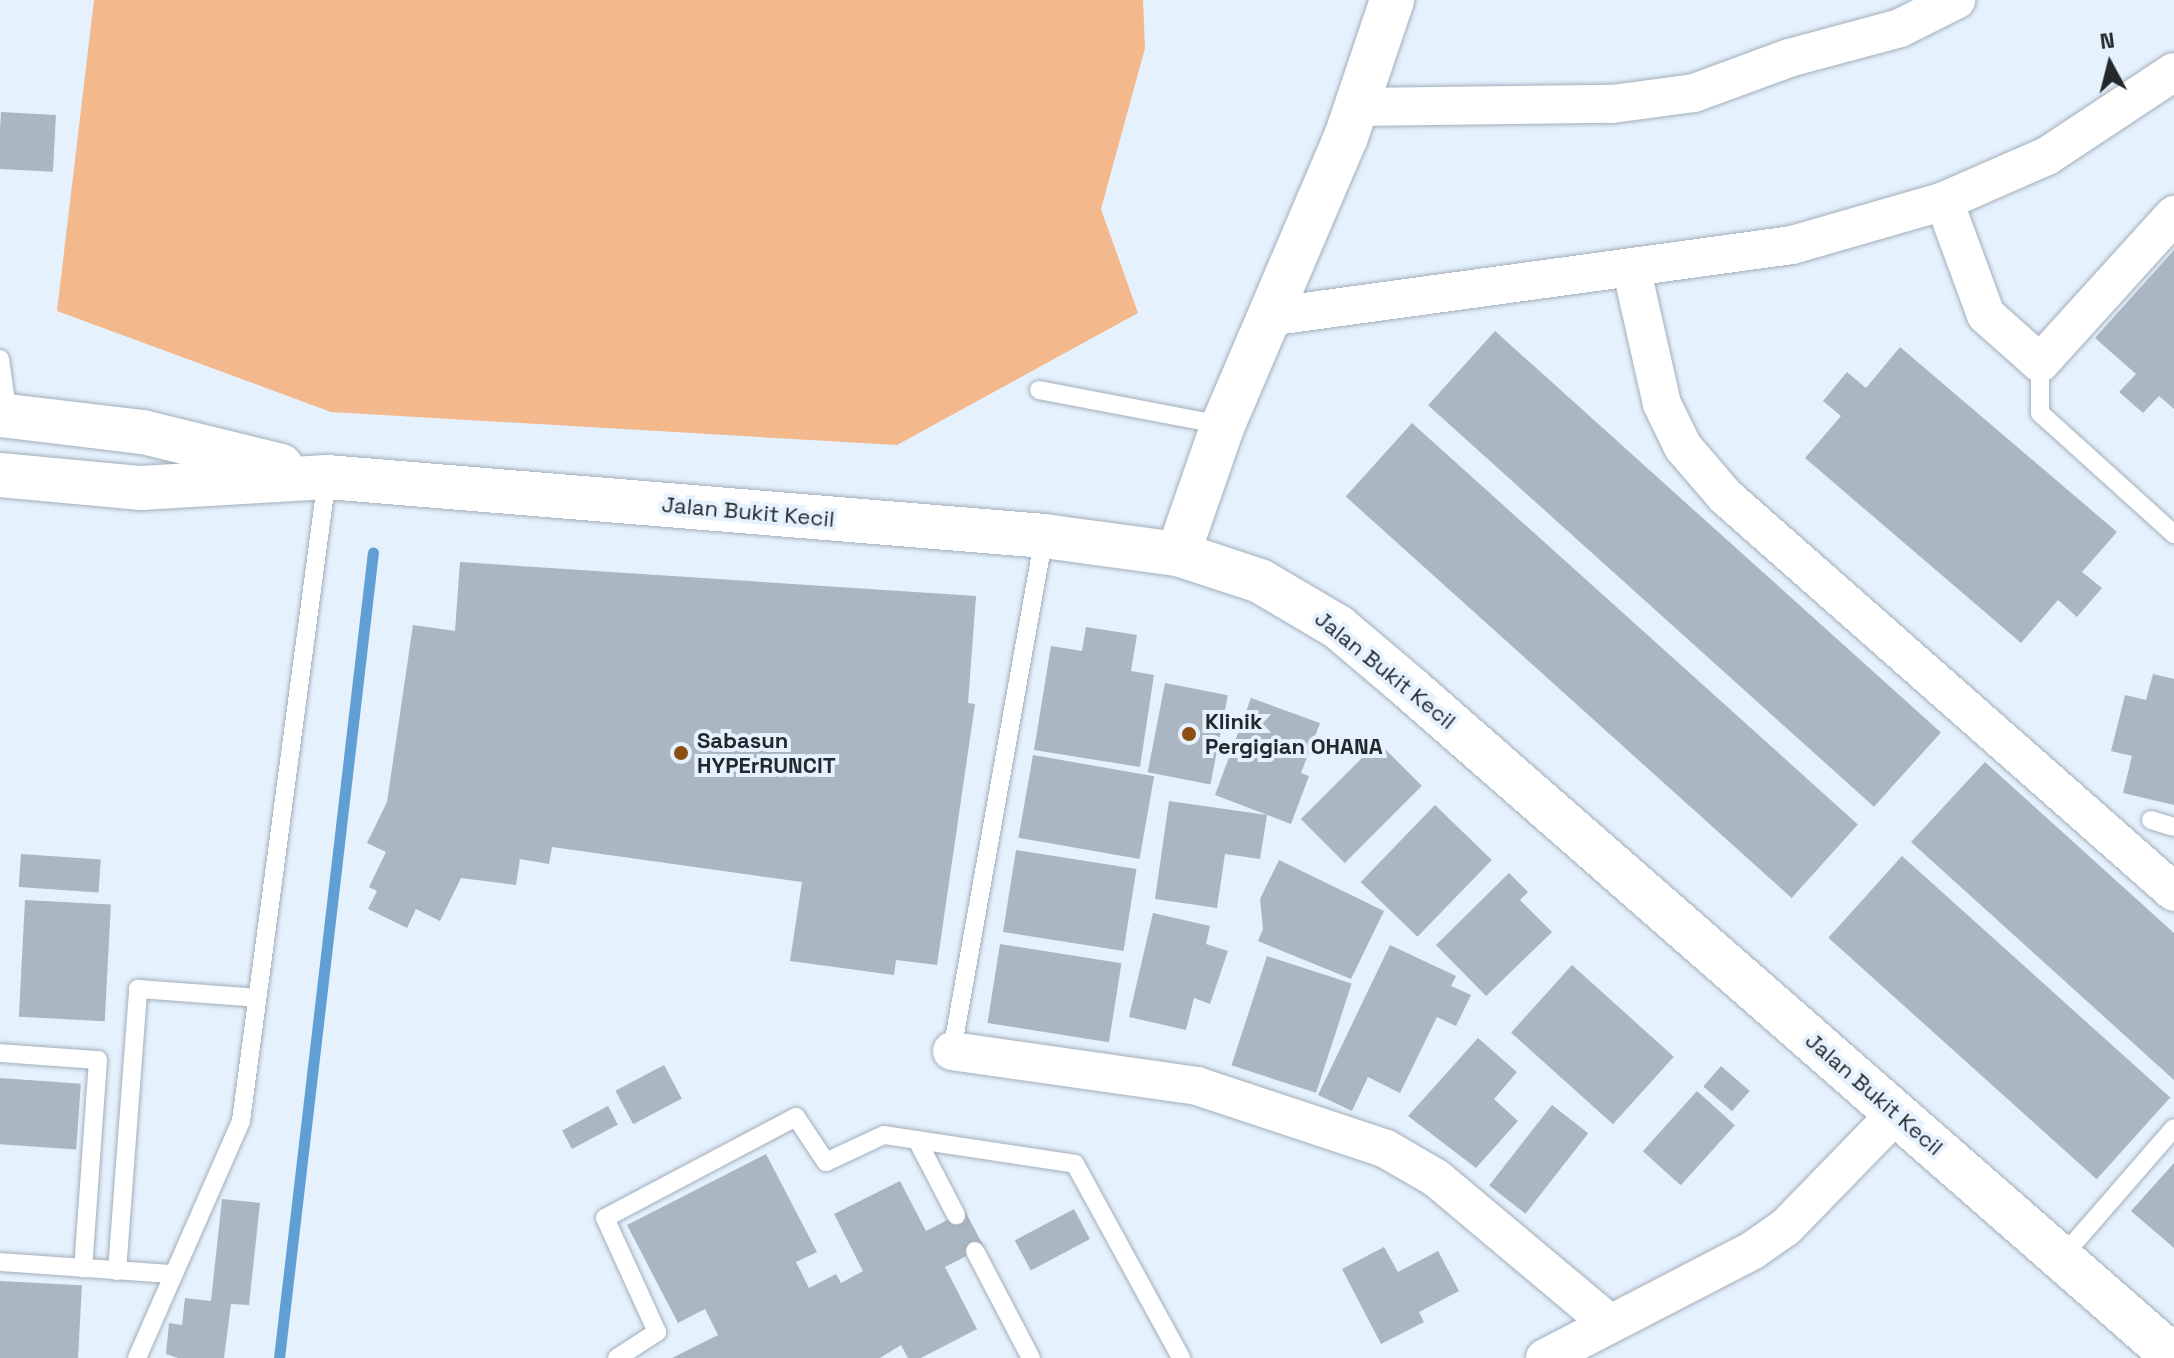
<!DOCTYPE html>
<html>
<head>
<meta charset="utf-8">
<style>
  body { margin:0 }
  #map { position:relative; width:2174px; height:1358px; overflow:hidden; background:#e5f2fe; font-family:"Space Grotesk",sans-serif }
  div>[style] { position:absolute }
  [style*='--x'] { left:calc(var(--x)*1px); top:calc(var(--y)*1px); width:calc(var(--w)*1px); rotate:calc(var(--a)*1deg) }
  .green>* { inset:0; background:#f4b88d }
  .stream>* { height:11px; margin:-5.5px; padding:0 5.5px; transform-origin:5.5px; border-radius:5.5px; background:#609ed3 }
  .building>* { inset:0; background:#aab6c2; transform-origin:0 0 }
  .roads { filter:drop-shadow(0 0 2px #a2aeba) drop-shadow(0 0 2px #a2aeba) }
  .service>* { height:18px; margin:-9px; padding:0 9px; transform-origin:9px; border-radius:9px; background:#fff }
  .minor>* { height:38px; margin:-19px; padding:0 19px; transform-origin:19px; border-radius:19px; background:#fff }
  .tertiary>* { height:44px; margin:-22px; padding:0 22px; transform-origin:22px; border-radius:22px; background:#fff }
  .secondary>* { height:44px; margin:-22px; padding:0 22px; transform-origin:22px; border-radius:22px; background:#fff }
  .dots>* { width:22px; height:22px; translate:-50% -50%; box-sizing:border-box; border:4px solid #e5f2fe; border-radius:50% }
  span { translate:-50% -50%; white-space:nowrap; text-align:center; line-height:1.15; -webkit-text-stroke:8px #e5f2fe; paint-order:stroke }
  .street-label { font-size:22px; color:#23282d }
  .poi-label { font-size:22px; color:#23282d; font-weight:700 }
  .left { translate:0 -50%; text-align:left }
  .north { position:absolute; left:2070px; top:24px; width:80px; height:80px; -webkit-text-stroke:6px #e5f2fe; paint-order:stroke; rotate:353deg; font-size:22px; font-weight:700; line-height:32px; text-align:center; color:#23282d }
  .north::after { content:''; display:block; margin:auto; width:28px; height:36px; background:#23282d; clip-path:polygon(50% 0,100% 100%,50% 72%,0 100%) }
</style>
</head>
<body>
<div id="map">
  <div class="green">
    <i style="clip-path:polygon(94px 0,1143px 0,1145px 48px,1101px 209px,1138px 313px,897px 445px,331px 412px,57px 311px)"></i>
  </div>
  <div class="stream">
    <i style="--x:279;--y:1358;--w:811;--a:-83.35"></i>
  </div>
  <div class="building">
    <i style="left:1px;top:112px;width:55px;height:57px;rotate:3deg"></i>
    <i style="clip-path:polygon(2174px 250px,2174px 409px,2159px 396px,2143px 413px,2119px 392px,2136px 374px,2095px 338px)"></i>
    <i style="left:1495px;top:331px;width:600px;height:100px;rotate:42deg"></i>
    <i style="clip-path:polygon(1900px 347px,2117px 532px,2082px 572px,2102px 588px,2077px 617px,2058px 600px,2021px 643px,1805px 458px,1841px 416px,1823px 401px,1847px 372px,1866px 388px)"></i>
    <i style="left:1412px;top:423px;width:600px;height:99px;rotate:42deg"></i>
    <i style="clip-path:polygon(460px 562px,976px 596px,968px 703px,975px 704px,937px 965px,896px 960px,894px 975px,790px 961px,802px 882px,552px 847px,549px 864px,520px 859px,516px 885px,461px 878px,440px 921px,416px 909px,407px 928px,368px 909px,377px 891px,369px 887px,386px 852px,367px 843px,387px 802px,413px 625px,455px 631px)"></i>
    <i style="clip-path:polygon(1086px 627px,1137px 635px,1131px 671px,1154px 675px,1140px 767px,1034px 750px,1051px 646px,1082px 651px)"></i>
    <i style="clip-path:polygon(2153px 674px,2174px 679px,2174px 805px,2123px 793px,2132px 756px,2111px 751px,2125px 695px,2146px 700px)"></i>
    <i style="left:1165px;top:683px;width:64px;height:91px;rotate:11deg"></i>
    <i style="clip-path:polygon(1251px 698px,1320px 723px,1301px 773px,1309px 776px,1291px 824px,1215px 795px)"></i>
    <i style="left:1378px;top:742px;width:62px;height:109px;rotate:45deg"></i>
    <i style="left:1033px;top:755px;width:123px;height:84px;rotate:10deg"></i>
    <i style="clip-path:polygon(1985px 762px,2174px 933px,2174px 1080px,1911px 842px)"></i>
    <i style="clip-path:polygon(1169px 801px,1267px 815px,1260px 859px,1225px 854px,1217px 908px,1155px 899px)"></i>
    <i style="left:1435px;top:805px;width:79px;height:107px;rotate:44deg"></i>
    <i style="left:1016px;top:850px;width:122px;height:83px;rotate:9deg"></i>
    <i style="left:21px;top:854px;width:80px;height:33px;rotate:4deg"></i>
    <i style="left:1902px;top:856px;width:361px;height:110px;rotate:42deg"></i>
    <i style="clip-path:polygon(1279px 860px,1384px 911px,1351px 979px,1258px 941px,1263px 929px,1260px 899px)"></i>
    <i style="clip-path:polygon(1509px 873px,1528px 892px,1520px 900px,1552px 932px,1486px 996px,1436px 945px)"></i>
    <i style="left:25px;top:900px;width:86px;height:117px;rotate:3deg"></i>
    <i style="clip-path:polygon(1153px 913px,1210px 926px,1206px 944px,1228px 951px,1210px 1004px,1194px 998px,1186px 1030px,1129px 1017px)"></i>
    <i style="left:1000px;top:944px;width:123px;height:80px;rotate:9deg"></i>
    <i style="clip-path:polygon(1390px 945px,1456px 976px,1451px 986px,1471px 995px,1456px 1026px,1437px 1017px,1400px 1093px,1368px 1077px,1352px 1111px,1318px 1095px)"></i>
    <i style="left:1267px;top:956px;width:89px;height:115px;rotate:18deg"></i>
    <i style="left:1572px;top:965px;width:137px;height:91px;rotate:42deg"></i>
    <i style="clip-path:polygon(1478px 1038px,1517px 1072px,1494px 1099px,1518px 1121px,1476px 1168px,1408px 1116px)"></i>
    <i style="left:664px;top:1065px;width:38px;height:55px;rotate:62deg"></i>
    <i style="left:1721px;top:1066px;width:38px;height:27px;rotate:41deg"></i>
    <i style="left:0;top:1078px;width:81px;height:66px;rotate:4deg"></i>
    <i style="left:1697px;top:1091px;width:51px;height:81px;rotate:42deg"></i>
    <i style="left:1552px;top:1105px;width:46px;height:102px;rotate:38deg"></i>
    <i style="left:608px;top:1106px;width:21px;height:52px;rotate:62deg"></i>
    <i style="clip-path:polygon(766px 1154px,817px 1252px,796px 1262px,809px 1288px,836px 1274px,841px 1283px,863px 1271px,834px 1214px,900px 1181px,926px 1231px,965px 1211px,984px 1247px,945px 1267px,977px 1329px,921px 1358px,908px 1358px,901px 1345px,880px 1358px,672px 1358px,718px 1335px,705px 1309px,678px 1323px,627px 1225px)"></i>
    <i style="clip-path:polygon(2174px 1163px,2174px 1248px,2131px 1211px)"></i>
    <i style="clip-path:polygon(222px 1199px,260px 1203px,249px 1305px,231px 1304px,224px 1358px,178px 1358px,166px 1354px,169px 1323px,182px 1325px,185px 1298px,211px 1301px)"></i>
    <i style="left:1074px;top:1209px;width:34px;height:67px;rotate:62deg"></i>
    <i style="clip-path:polygon(1384px 1247px,1398px 1272px,1438px 1251px,1459px 1291px,1419px 1312px,1424px 1322px,1381px 1344px,1342px 1269px)"></i>
    <i style="left:0;top:1281px;width:82px;height:77px;rotate:3deg"></i>
  </div>
  <div class="roads">
    <div class="service">
      <i style="--x:0;--y:359;--w:37;--a:82"></i>
      <i style="--x:2040;--y:363;--w:50;--a:90"></i>
      <i style="--x:2040;--y:413;--w:181;--a:42.1"></i>
      <i style="--x:1039;--y:390;--w:187;--a:10.8"></i>
      <i style="--x:2151;--y:820;--w:24;--a:17"></i>
      <i style="--x:952;--y:1051;--w:523;--a:-79.87"></i>
      <i style="--x:0;--y:1053;--w:98;--a:4.1"></i>
      <i style="--x:98;--y:1060;--w:209;--a:94.1"></i>
      <i style="--x:917;--y:1140;--w:85;--a:62.5"></i>
      <i style="--x:975;--y:1251;--w:121;--a:62.4"></i>
      <i style="--x:2061;--y:1258;--w:172;--a:-49"></i>
      <i style="--x:0;--y:1262;--w:173;--a:4"></i>
      <i style="--x:117;--y:1271;--w:283;--a:-85.7"></i>
      <i style="--x:138;--y:989;--w:119;--a:4.3"></i>
      <i style="--x:137;--y:1358;--w:259;--a:-66.3"></i>
      <i style="--x:241;--y:1121;--w:650;--a:-82.39"></i>
      <i style="--x:617;--y:1358;--w:48;--a:-33"></i>
      <i style="--x:657;--y:1332;--w:125;--a:-114.5"></i>
      <i style="--x:605;--y:1218;--w:216;--a:-27.9"></i>
      <i style="--x:796;--y:1117;--w:54;--a:56.3"></i>
      <i style="--x:826;--y:1162;--w:64;--a:-25"></i>
      <i style="--x:884;--y:1135;--w:193;--a:8.6"></i>
      <i style="--x:1075;--y:1164;--w:221;--a:61.3"></i>
    </div>
    <div class="minor">
      <i style="--x:1355;--y:107;--w:257;--a:-0.7"></i>
      <i style="--x:1612;--y:104;--w:83;--a:-7.6"></i>
      <i style="--x:1694;--y:93;--w:101;--a:-20.2"></i>
      <i style="--x:1789;--y:58;--w:115;--a:-15.1"></i>
      <i style="--x:1900;--y:28;--w:63;--a:-26.6"></i>
      <i style="--x:1944;--y:201;--w:121;--a:69.8"></i>
      <i style="--x:1986;--y:315;--w:72;--a:41.6"></i>
      <i style="--x:2040;--y:363;--w:200;--a:-47.8"></i>
      <i style="--x:1632;--y:271;--w:136;--a:77.3"></i>
      <i style="--x:1662;--y:404;--w:48;--a:64"></i>
      <i style="--x:1683;--y:447;--w:66;--a:49.3"></i>
      <i style="--x:1726;--y:497;--w:597;--a:41.4"></i>
      <i style="--x:1268;--y:317;--w:529;--a:-7.82"></i>
      <i style="--x:1792;--y:245;--w:158;--a:-16.1"></i>
      <i style="--x:1944;--y:201;--w:112;--a:-23.6"></i>
      <i style="--x:2047;--y:156;--w:152;--a:-33.5"></i>
      <i style="--x:952;--y:1051;--w:247;--a:8.1"></i>
      <i style="--x:1197;--y:1086;--w:199;--a:18.4"></i>
      <i style="--x:1386;--y:1149;--w:58;--a:30.1"></i>
      <i style="--x:1436;--y:1178;--w:227;--a:40"></i>
      <i style="--x:1545;--y:1358;--w:234;--a:-27.4"></i>
      <i style="--x:1753;--y:1250;--w:40;--a:-34.9"></i>
      <i style="--x:1786;--y:1227;--w:158;--a:-45.8"></i>
    </div>
    <div class="tertiary">
      <i style="--x:1178;--y:554;--w:137;--a:-70.8"></i>
      <i style="--x:1223;--y:425;--w:313;--a:-66.9"></i>
      <i style="--x:1346;--y:137;--w:145;--a:-71.4"></i>
    </div>
    <div class="secondary">
      <i style="--x:0;--y:415;--w:144;--a:6.8"></i>
      <i style="--x:143;--y:432;--w:142;--a:13.8"></i>
      <i style="--x:0;--y:475;--w:142;--a:5.3"></i>
      <i style="--x:141;--y:488;--w:186;--a:-3.4"></i>
      <i style="--x:327;--y:477;--w:719;--a:4.7"></i>
      <i style="--x:1044;--y:536;--w:135;--a:7.7"></i>
      <i style="--x:1178;--y:554;--w:86;--a:18.2"></i>
      <i style="--x:1260;--y:581;--w:91;--a:30.5"></i>
      <i style="--x:1338;--y:627;--w:96;--a:40.3"></i>
      <i style="--x:1411;--y:689;--w:1014;--a:41.2"></i>
    </div>
  </div>
  <div class="dots">
    <i style="left:1189px;top:734px;background:#8d4e14"></i>
    <i style="left:681px;top:753px;background:#8d4e14"></i>
  </div>
  <div class="street-label">
    <span style="left:748px;top:512px;rotate:5deg">Jalan Bukit Kecil</span>
    <span style="left:1385px;top:670px;rotate:39deg">Jalan Bukit Kecil</span>
    <span style="left:1874px;top:1094px;rotate:41deg">Jalan Bukit Kecil</span>
  </div>
  <div class="poi-label">
    <span class="left" style="left:1205px;top:734px">Klinik<br>Pergigian OHANA</span>
    <span class="left" style="left:697px;top:753px">Sabasun<br>HYPErRUNCIT</span>
  </div>
  <div class="north">N</div>
</div>
</body>
</html>
